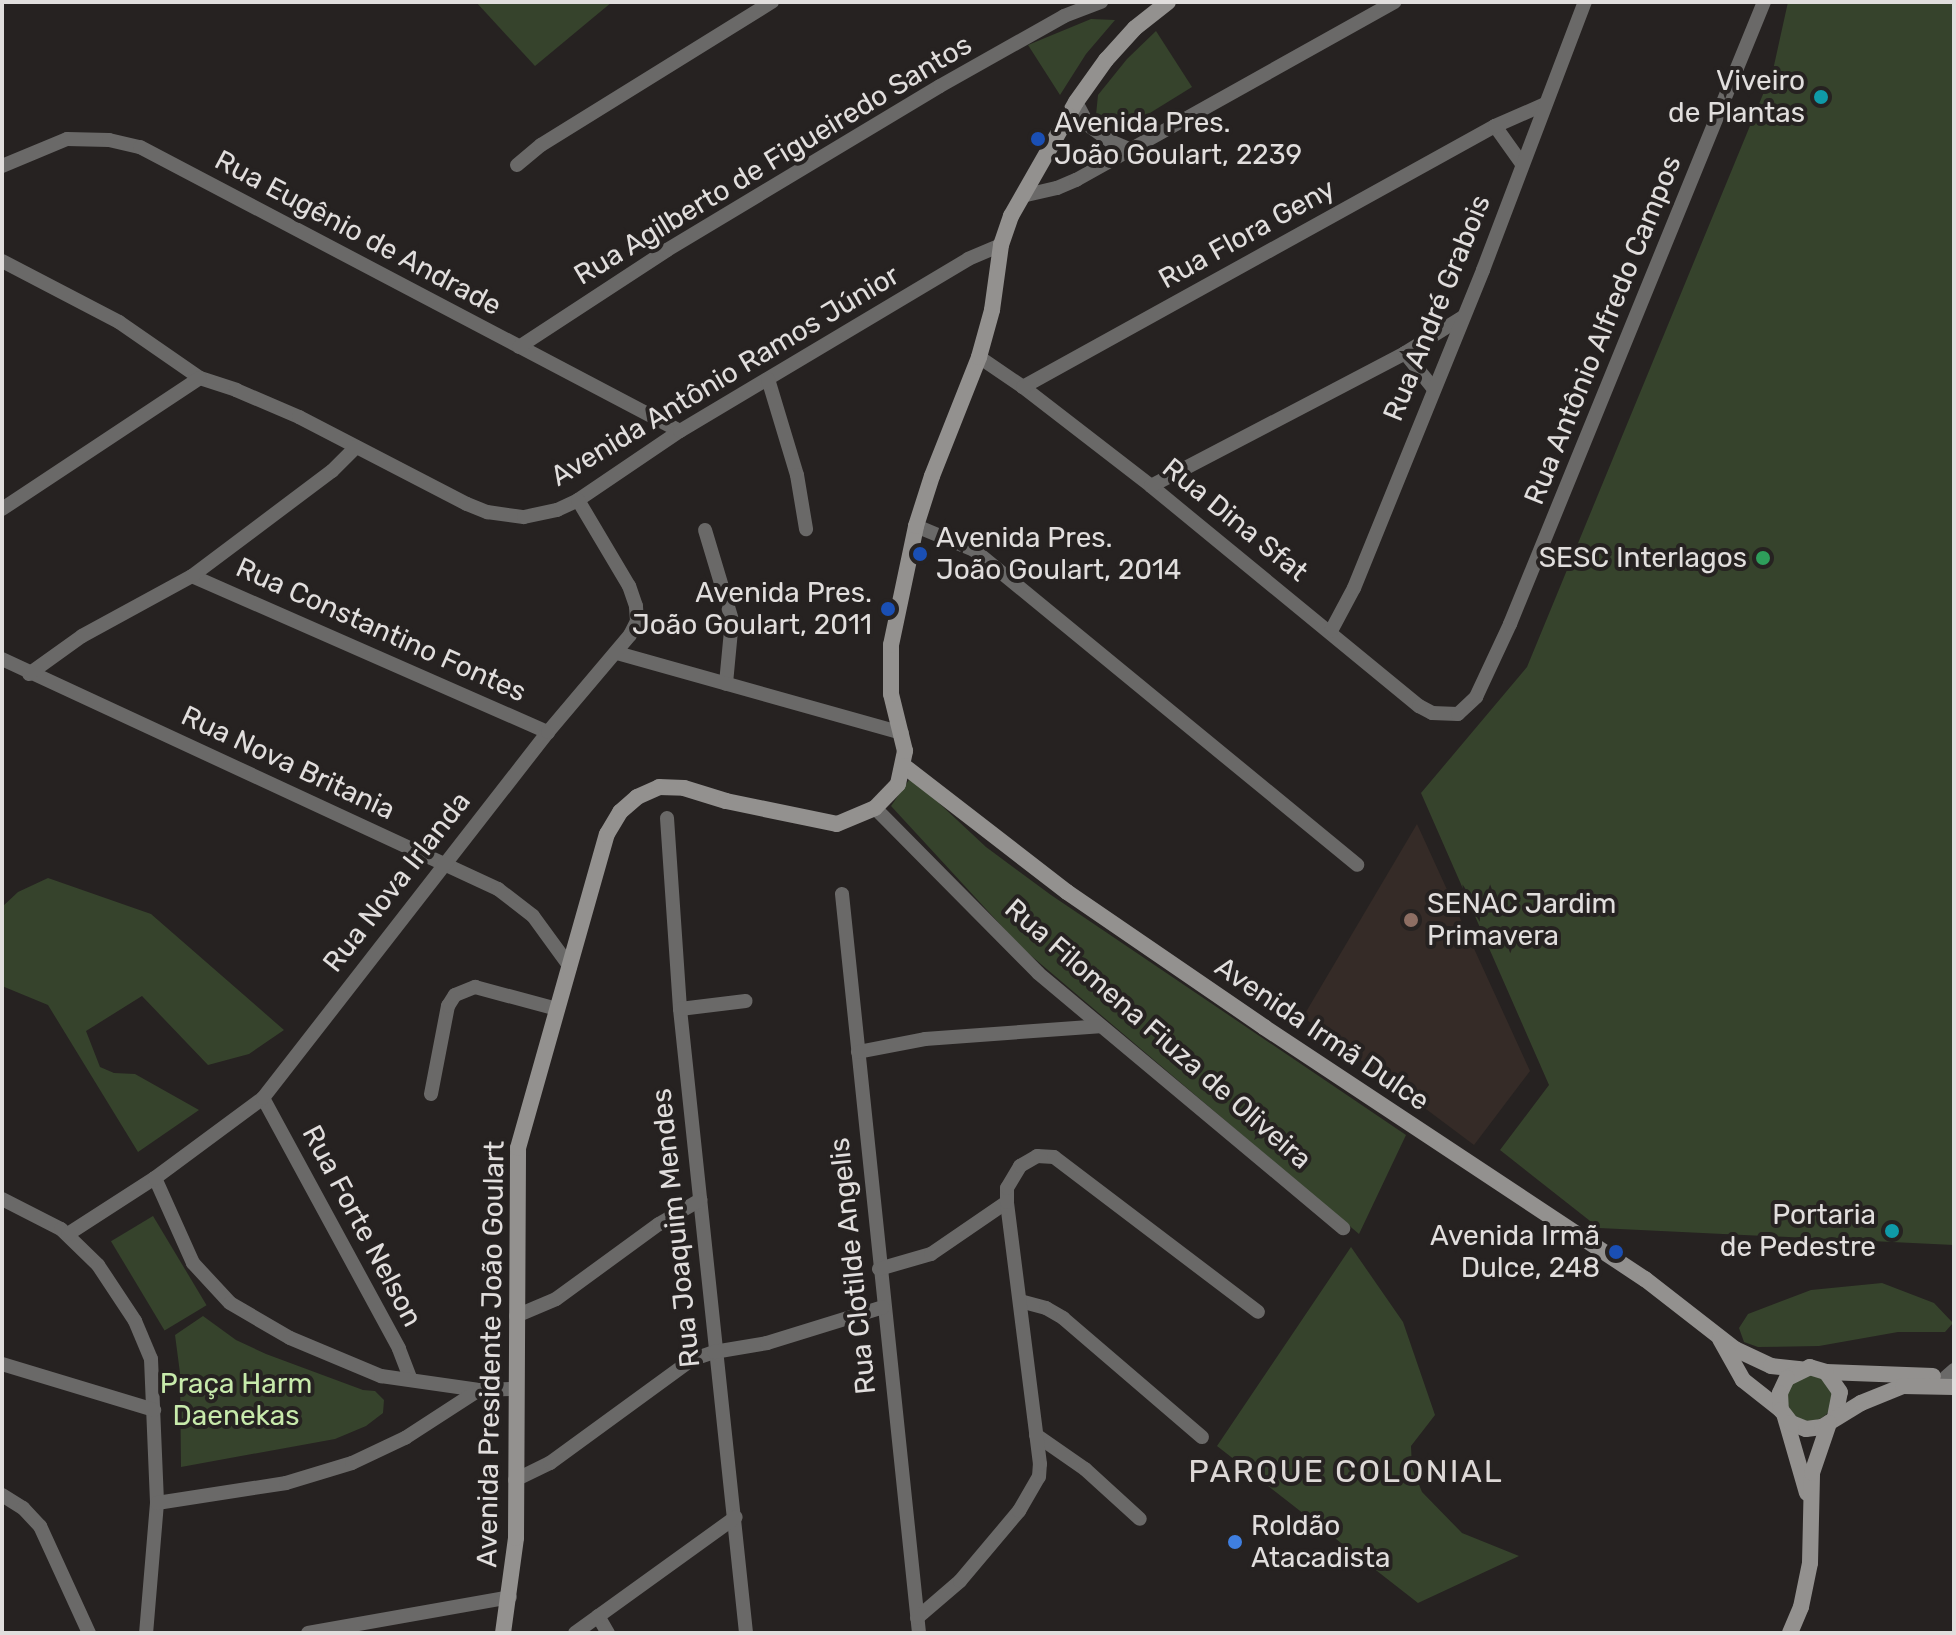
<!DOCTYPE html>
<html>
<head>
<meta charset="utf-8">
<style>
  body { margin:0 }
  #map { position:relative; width:1956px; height:1635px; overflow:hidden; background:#262221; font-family:Rubik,sans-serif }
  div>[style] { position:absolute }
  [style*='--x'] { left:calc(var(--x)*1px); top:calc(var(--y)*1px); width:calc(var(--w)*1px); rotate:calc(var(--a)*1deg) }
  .built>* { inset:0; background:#352b27 }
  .green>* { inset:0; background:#36432c; transform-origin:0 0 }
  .round { border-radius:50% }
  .street>* { height:14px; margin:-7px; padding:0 7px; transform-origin:7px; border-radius:7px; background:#6a6968 }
  .secondary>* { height:16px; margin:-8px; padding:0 8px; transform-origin:8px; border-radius:8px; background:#93918f }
  .dots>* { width:22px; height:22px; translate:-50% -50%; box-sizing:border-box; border:4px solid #262221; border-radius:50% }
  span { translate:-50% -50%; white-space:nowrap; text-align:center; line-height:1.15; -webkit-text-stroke:8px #262221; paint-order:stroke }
  .poi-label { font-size:28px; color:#e1dedd }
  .right { translate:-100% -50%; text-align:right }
  .left { translate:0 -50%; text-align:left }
  .street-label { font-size:28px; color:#e1dedd }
  .park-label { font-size:28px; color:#c7eaab }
  .quarter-label { font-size:32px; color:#ddd8d6; letter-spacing:2px }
  .frame { position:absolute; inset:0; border:4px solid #e1dedd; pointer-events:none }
</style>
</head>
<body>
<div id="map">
  <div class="built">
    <i style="clip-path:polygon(1417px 824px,1530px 1071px,1474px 1145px,1303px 1017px)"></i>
  </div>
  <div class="green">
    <i style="clip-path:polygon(476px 2px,612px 2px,535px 66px)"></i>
    <i style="clip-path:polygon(1788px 2px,1954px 2px,1954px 1245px,1599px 1228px,1500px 1150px,1549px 1085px,1421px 793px,1527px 667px,1773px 70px)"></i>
    <i style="clip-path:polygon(1091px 19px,1115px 20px,1086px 54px,1060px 95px,1028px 45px)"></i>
    <i style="clip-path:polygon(1156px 31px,1192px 87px,1124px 129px,1107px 125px,1096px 115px,1098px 95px,1127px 59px)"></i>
    <i style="clip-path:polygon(911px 777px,986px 847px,1051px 895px,1406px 1135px,1359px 1234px,1022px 948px,891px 806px)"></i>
    <i style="clip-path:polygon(48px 878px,151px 914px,284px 1030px,249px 1054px,208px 1065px,142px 996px,86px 1031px,100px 1067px,114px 1073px,135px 1074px,199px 1110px,138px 1152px,48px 1005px,2px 986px,2px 907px,18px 892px)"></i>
    <i style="left:153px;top:1216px;width:104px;height:49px;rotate:59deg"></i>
    <i style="clip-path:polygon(1351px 1247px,1403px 1322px,1435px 1415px,1411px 1446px,1412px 1468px,1422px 1492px,1462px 1533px,1519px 1556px,1418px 1603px,1217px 1446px)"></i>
    <i style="clip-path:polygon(1882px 1283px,1934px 1303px,1953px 1323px,1945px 1332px,1898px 1332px,1819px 1346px,1758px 1347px,1744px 1342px,1739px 1328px,1748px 1314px,1811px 1290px)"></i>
    <i style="clip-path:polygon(203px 1316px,236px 1340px,266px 1354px,363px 1390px,375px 1391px,384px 1400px,383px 1413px,366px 1426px,335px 1439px,181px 1467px,180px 1373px,175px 1335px)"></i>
    <i class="round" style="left:1787px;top:1375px;width:46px;height:46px"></i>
  </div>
  <div class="street">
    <i style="--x:1076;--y:102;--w:26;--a:62"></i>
    <i style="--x:1088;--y:125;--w:27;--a:36"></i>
    <i style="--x:1110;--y:141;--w:23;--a:23"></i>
    <i style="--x:1495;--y:126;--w:47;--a:54.6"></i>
    <i style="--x:517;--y:165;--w:31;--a:-40"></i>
    <i style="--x:541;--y:145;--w:272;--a:-31.8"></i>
    <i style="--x:2;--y:166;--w:70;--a:-22.6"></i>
    <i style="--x:67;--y:139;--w:42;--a:1.4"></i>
    <i style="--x:109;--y:140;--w:32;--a:13"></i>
    <i style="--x:140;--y:147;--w:610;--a:27.74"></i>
    <i style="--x:1022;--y:196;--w:36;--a:-13"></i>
    <i style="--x:1057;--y:188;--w:21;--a:-23"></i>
    <i style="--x:1076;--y:180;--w:365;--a:-29.2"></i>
    <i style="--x:2;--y:261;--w:132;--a:27.5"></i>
    <i style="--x:119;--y:322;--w:98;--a:34.7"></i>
    <i style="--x:200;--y:378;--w:38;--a:18"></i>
    <i style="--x:236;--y:390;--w:69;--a:23.2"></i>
    <i style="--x:299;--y:417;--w:189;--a:27.4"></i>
    <i style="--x:467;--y:504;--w:22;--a:22"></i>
    <i style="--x:487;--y:512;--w:37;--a:8"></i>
    <i style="--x:524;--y:517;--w:34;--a:-12"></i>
    <i style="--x:557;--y:510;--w:23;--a:-25"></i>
    <i style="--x:578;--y:500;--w:123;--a:-34.1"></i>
    <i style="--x:680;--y:431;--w:335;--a:-30.8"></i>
    <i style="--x:968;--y:259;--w:36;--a:-23"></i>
    <i style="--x:519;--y:347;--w:177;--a:-33.2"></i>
    <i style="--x:667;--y:250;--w:318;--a:-31"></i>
    <i style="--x:940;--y:86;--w:142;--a:-29.4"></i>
    <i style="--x:1064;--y:16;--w:40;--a:-21"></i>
    <i style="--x:1405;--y:353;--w:45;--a:51.3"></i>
    <i style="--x:979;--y:357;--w:53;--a:34.3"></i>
    <i style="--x:1023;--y:387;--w:162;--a:37.7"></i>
    <i style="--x:1151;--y:486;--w:347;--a:39.4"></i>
    <i style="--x:1419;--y:706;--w:15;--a:28"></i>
    <i style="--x:1432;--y:713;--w:26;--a:2"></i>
    <i style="--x:1458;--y:714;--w:25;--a:-43"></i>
    <i style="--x:1476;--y:697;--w:81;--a:-65"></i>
    <i style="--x:1510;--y:624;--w:672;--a:-67.79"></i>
    <i style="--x:768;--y:379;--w:100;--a:73.2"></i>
    <i style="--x:797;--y:475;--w:55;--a:80.5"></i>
    <i style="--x:1023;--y:387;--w:539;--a:-28.94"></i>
    <i style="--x:1495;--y:126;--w:55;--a:-23.7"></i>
    <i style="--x:1151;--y:486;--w:287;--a:-27.6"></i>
    <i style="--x:1405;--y:353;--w:68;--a:-31.8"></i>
    <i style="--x:2;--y:509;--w:237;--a:-33.5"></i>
    <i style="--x:916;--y:526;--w:63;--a:22.5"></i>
    <i style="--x:974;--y:550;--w:496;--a:39.4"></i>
    <i style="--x:705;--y:530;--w:94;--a:73.3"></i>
    <i style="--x:732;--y:620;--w:64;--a:95.4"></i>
    <i style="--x:192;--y:576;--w:389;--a:23.7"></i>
    <i style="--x:1331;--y:631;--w:49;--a:-61.9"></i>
    <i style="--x:1354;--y:588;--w:343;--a:-67.9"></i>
    <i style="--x:1483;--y:270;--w:287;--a:-69.2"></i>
    <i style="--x:617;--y:653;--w:296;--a:15.7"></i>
    <i style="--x:2;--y:659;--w:547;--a:24.88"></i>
    <i style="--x:498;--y:889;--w:44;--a:37.6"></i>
    <i style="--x:533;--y:916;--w:63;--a:54"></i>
    <i style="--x:29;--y:674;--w:65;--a:-35.6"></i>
    <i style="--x:82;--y:636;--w:125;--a:-28.6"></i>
    <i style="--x:192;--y:576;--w:175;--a:-36.9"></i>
    <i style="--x:332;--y:471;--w:34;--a:-45"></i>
    <i style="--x:875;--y:808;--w:232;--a:45.3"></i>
    <i style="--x:1038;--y:973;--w:398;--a:39.9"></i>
    <i style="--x:667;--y:818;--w:191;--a:86.1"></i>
    <i style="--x:680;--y:1009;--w:627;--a:83.96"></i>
    <i style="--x:842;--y:894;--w:743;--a:84.05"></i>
    <i style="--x:680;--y:1009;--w:66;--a:-6.9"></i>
    <i style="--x:858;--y:1052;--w:68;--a:-11"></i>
    <i style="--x:925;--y:1039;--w:175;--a:-4.2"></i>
    <i style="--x:431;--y:1094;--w:90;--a:-79.1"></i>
    <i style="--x:448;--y:1006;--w:13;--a:-58"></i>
    <i style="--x:455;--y:995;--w:22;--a:-22"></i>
    <i style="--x:475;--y:987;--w:85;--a:15"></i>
    <i style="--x:263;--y:1098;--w:285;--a:61.5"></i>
    <i style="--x:399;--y:1349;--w:33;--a:69"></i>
    <i style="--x:155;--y:1178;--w:93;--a:65.9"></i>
    <i style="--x:193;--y:1263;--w:54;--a:47.2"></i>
    <i style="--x:230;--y:1303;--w:69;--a:30.3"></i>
    <i style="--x:290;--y:1338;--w:99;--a:22.7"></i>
    <i style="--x:381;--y:1376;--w:99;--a:8.1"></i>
    <i style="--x:2;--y:1199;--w:66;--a:27"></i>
    <i style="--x:61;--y:1229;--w:52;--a:44.2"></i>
    <i style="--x:98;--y:1265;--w:67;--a:56.5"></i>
    <i style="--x:135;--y:1321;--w:41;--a:67.2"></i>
    <i style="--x:151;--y:1359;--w:144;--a:87.6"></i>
    <i style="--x:157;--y:1503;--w:130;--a:94.8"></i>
    <i style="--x:68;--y:1234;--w:103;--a:-32.8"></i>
    <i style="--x:155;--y:1178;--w:134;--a:-36.5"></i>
    <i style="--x:263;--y:1098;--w:464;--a:-52.1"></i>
    <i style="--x:548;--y:732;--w:127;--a:-49.8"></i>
    <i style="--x:630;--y:635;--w:16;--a:-63"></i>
    <i style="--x:637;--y:621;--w:15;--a:-94"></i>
    <i style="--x:636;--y:606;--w:21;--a:-109"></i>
    <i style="--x:629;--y:586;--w:100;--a:-120.7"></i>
    <i style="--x:879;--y:1269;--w:54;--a:-16.1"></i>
    <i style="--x:931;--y:1254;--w:92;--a:-34.4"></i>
    <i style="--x:1020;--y:1301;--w:27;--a:15"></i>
    <i style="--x:1046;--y:1308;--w:20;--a:30"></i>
    <i style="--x:1063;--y:1318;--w:183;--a:40.6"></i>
    <i style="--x:516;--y:1316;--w:43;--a:-23"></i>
    <i style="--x:556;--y:1299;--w:127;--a:-36.1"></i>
    <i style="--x:659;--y:1224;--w:48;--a:-30.3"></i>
    <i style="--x:2;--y:1364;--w:159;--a:16.8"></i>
    <i style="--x:1946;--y:1377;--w:11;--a:-41"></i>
    <i style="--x:1036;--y:1435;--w:60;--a:34.8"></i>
    <i style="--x:1085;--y:1469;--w:74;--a:42.3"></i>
    <i style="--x:515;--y:1480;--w:39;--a:-26"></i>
    <i style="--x:550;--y:1463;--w:175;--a:-36.1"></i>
    <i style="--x:691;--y:1360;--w:24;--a:-19"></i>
    <i style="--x:714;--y:1352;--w:54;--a:-9.6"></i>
    <i style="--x:767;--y:1343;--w:121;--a:-17.2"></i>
    <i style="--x:2;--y:1495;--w:25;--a:32"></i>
    <i style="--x:23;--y:1508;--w:25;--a:47"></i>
    <i style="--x:40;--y:1526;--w:118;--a:65.4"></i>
    <i style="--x:157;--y:1503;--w:131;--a:-8.8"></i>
    <i style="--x:286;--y:1483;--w:69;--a:-16.9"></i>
    <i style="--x:352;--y:1463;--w:59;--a:-25.3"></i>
    <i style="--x:405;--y:1438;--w:88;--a:-33"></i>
    <i style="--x:479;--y:1390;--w:36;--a:-2"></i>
    <i style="--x:598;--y:1616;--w:20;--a:60"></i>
    <i style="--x:917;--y:1618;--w:57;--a:-40.7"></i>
    <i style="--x:960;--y:1581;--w:92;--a:-49.9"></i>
    <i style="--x:1019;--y:1511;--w:39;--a:-60"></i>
    <i style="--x:1039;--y:1477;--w:13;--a:-86"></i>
    <i style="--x:1040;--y:1464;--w:264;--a:-97.2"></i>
    <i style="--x:1007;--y:1202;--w:14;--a:-90"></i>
    <i style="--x:1007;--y:1188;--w:26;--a:-59"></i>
    <i style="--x:1020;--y:1166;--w:20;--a:-30"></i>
    <i style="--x:1037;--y:1156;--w:17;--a:3"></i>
    <i style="--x:1054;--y:1157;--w:256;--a:37.2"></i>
    <i style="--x:308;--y:1633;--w:205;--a:-10.1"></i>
    <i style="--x:575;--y:1633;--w:198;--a:-35.8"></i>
  </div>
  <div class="secondary">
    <i style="--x:904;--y:766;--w:206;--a:37.7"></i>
    <i style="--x:1067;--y:892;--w:239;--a:34.4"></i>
    <i style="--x:1264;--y:1027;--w:457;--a:33.5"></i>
    <i style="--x:1645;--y:1279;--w:114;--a:37.9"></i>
    <i style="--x:1735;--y:1349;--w:40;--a:25"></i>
    <i style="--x:1771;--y:1366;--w:30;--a:6"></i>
    <i style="--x:1720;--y:1339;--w:47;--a:60.7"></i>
    <i style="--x:1743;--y:1380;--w:48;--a:38.3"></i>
    <i style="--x:1826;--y:1372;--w:107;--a:2.1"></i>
    <i style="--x:1785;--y:1417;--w:79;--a:73.9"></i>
    <i style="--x:1835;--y:1417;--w:25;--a:-79"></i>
    <i style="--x:1840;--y:1392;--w:24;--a:-125"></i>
    <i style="--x:1826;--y:1372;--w:17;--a:-163"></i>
    <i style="--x:1810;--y:1367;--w:25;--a:154"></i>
    <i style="--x:1787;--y:1378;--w:17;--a:115"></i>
    <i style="--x:1780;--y:1393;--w:17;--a:87"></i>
    <i style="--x:1781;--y:1410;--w:16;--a:52"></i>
    <i style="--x:1791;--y:1423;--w:16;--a:22"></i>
    <i style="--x:1806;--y:1429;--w:16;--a:-7"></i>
    <i style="--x:1822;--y:1427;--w:46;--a:-31.6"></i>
    <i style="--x:1861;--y:1403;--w:45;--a:-22"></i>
    <i style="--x:1903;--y:1386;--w:51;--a:1.1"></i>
    <i style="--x:503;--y:1633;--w:96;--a:-82.2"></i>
    <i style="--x:516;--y:1538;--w:390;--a:-89.7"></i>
    <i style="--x:518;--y:1148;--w:326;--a:-74.2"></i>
    <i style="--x:607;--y:834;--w:26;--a:-59"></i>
    <i style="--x:620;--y:812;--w:23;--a:-41"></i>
    <i style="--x:637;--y:797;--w:24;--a:-24"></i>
    <i style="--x:659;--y:787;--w:25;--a:2"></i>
    <i style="--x:684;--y:788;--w:44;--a:17.2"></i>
    <i style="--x:726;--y:801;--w:113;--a:11.7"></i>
    <i style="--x:837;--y:824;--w:41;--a:-22.8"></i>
    <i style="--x:875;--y:808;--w:33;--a:-46"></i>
    <i style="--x:898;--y:784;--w:34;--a:-78"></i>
    <i style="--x:905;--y:751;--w:59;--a:-103.8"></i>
    <i style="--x:891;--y:694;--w:49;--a:-90"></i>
    <i style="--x:891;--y:645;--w:122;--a:-78.1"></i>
    <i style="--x:916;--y:526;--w:52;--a:-72.3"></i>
    <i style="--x:932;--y:476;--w:128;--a:-68.4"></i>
    <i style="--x:979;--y:357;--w:49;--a:-74.5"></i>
    <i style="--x:992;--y:310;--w:66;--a:-82.1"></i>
    <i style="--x:1001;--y:245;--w:31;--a:-71"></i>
    <i style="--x:1011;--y:216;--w:131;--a:-60.3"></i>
    <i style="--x:1076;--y:102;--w:52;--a:-54.5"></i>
    <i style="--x:1106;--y:60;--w:43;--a:-47.8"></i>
    <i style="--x:1135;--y:28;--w:42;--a:-38.2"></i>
    <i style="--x:1790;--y:1633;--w:28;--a:-67"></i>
    <i style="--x:1801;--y:1607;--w:45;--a:-78.4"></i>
    <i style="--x:1810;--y:1563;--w:90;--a:-88.7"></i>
    <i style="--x:1812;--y:1473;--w:53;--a:-71.2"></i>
  </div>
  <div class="dots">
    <i style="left:1821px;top:97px;background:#0f9aa8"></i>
    <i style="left:1038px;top:139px;background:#1a4fb4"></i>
    <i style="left:920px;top:554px;background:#1a4fb4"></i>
    <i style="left:1763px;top:558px;background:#2e9e5b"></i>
    <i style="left:888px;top:609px;background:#1a4fb4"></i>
    <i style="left:1411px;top:920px;background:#8d6e63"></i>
    <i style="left:1892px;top:1231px;background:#0f9aa8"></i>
    <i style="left:1616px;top:1252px;background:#1a4fb4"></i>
    <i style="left:1235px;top:1542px;background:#3f7fe0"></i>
  </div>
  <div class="poi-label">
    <span class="right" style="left:1805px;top:97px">Viveiro<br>de Plantas</span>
    <span class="left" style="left:1054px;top:139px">Avenida Pres.<br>João Goulart, 2239</span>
    <span class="left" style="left:936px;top:554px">Avenida Pres.<br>João Goulart, 2014</span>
    <span class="right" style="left:1747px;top:558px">SESC Interlagos</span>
    <span class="right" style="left:872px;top:609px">Avenida Pres.<br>João Goulart, 2011</span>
    <span class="left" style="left:1427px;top:920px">SENAC Jardim<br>Primavera</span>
    <span class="right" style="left:1876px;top:1231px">Portaria<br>de Pedestre</span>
    <span class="right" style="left:1600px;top:1252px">Avenida Irmã<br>Dulce, 248</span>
    <span class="left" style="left:1251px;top:1542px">Roldão<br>Atacadista</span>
  </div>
  <div class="street-label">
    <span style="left:773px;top:160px;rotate:-31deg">Rua Agilberto de Figueiredo Santos</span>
    <span style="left:358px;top:233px;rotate:28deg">Rua Eugênio de Andrade</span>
    <span style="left:1247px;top:234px;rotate:-29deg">Rua Flora Geny</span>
    <span style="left:1437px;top:308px;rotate:-68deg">Rua André Grabois</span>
    <span style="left:1603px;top:330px;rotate:-68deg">Rua Antônio Alfredo Campos</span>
    <span style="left:725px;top:376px;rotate:-31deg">Avenida Antônio Ramos Júnior</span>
    <span style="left:1235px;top:520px;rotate:39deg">Rua Dina Sfat</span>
    <span style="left:381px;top:630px;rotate:24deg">Rua Constantino Fontes</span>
    <span style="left:288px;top:763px;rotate:25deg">Rua Nova Britania</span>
    <span style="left:397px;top:882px;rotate:-52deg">Rua Nova Irlanda</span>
    <span style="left:1158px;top:1034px;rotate:41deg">Rua Filomena Fiuza de Oliveira</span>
    <span style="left:1322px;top:1034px;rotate:34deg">Avenida Irmã Dulce</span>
    <span style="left:362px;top:1226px;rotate:62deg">Rua Forte Nelson</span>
    <span style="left:676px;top:1228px;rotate:-96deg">Rua Joaquim Mendes</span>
    <span style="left:853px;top:1266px;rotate:-96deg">Rua Clotilde Angelis</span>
    <span style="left:491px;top:1354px;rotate:-89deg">Avenida Presidente João Goulart</span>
  </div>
  <div class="park-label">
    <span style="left:236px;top:1400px">Praça Harm<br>Daenekas</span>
  </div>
  <div class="quarter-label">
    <span style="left:1346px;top:1471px">PARQUE COLONIAL</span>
  </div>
  <div class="frame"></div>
</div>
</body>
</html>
